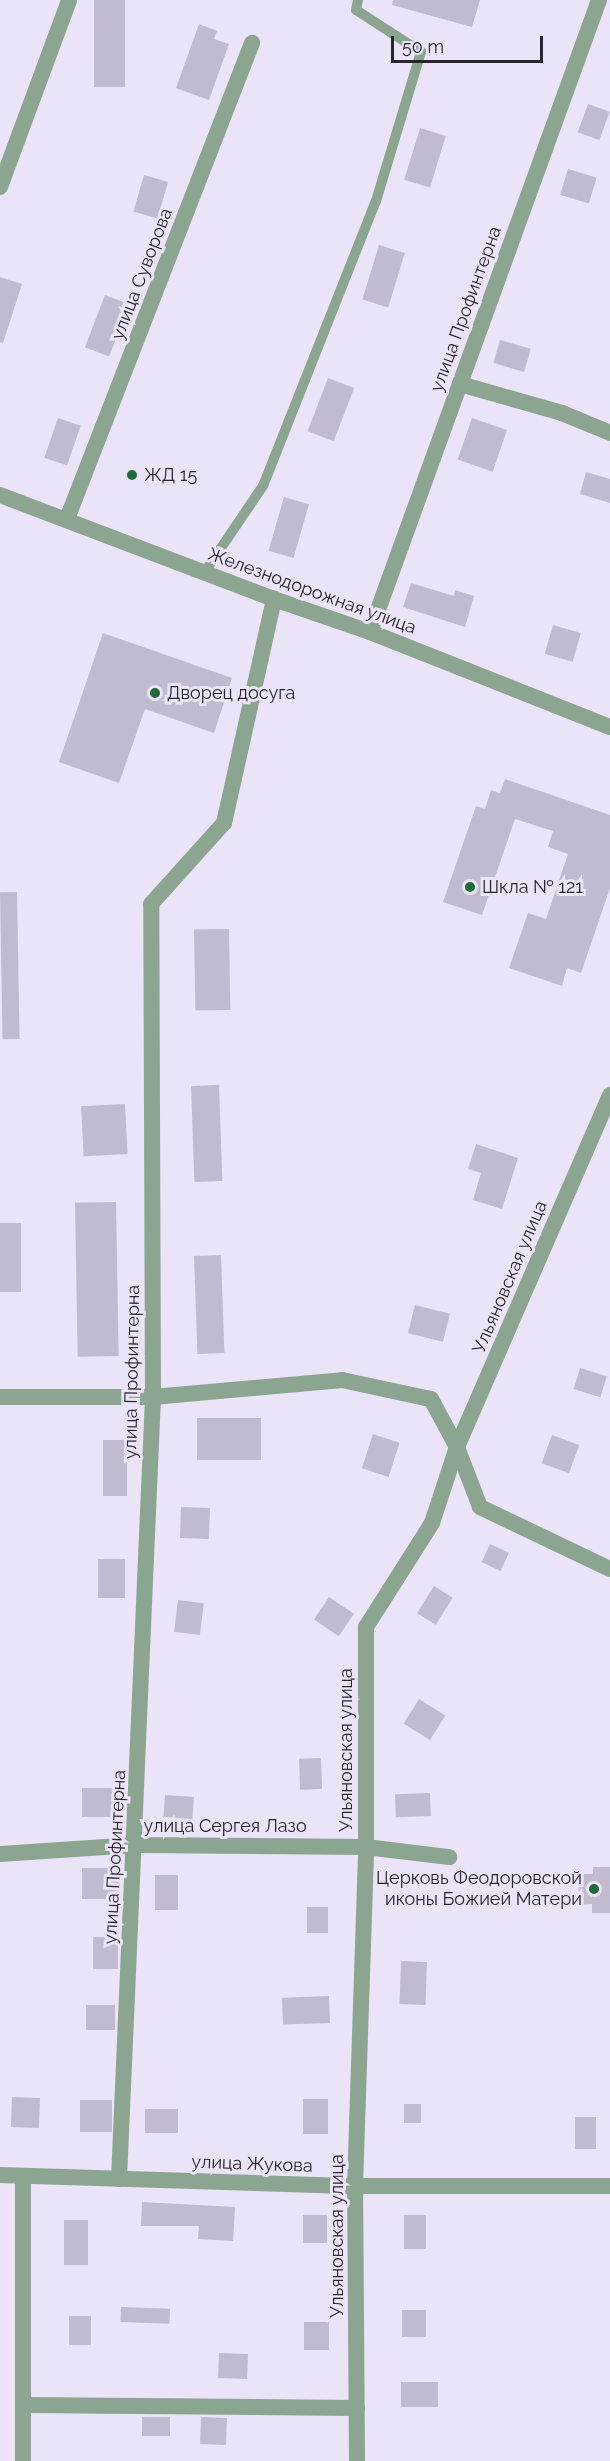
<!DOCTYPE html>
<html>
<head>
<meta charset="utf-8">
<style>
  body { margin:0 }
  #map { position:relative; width:610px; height:2461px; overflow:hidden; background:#ebe3f7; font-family:Raleway,sans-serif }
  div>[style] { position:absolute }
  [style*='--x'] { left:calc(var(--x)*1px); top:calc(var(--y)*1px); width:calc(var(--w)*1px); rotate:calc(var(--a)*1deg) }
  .building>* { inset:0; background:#c2bace; transform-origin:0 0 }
  .service>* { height:10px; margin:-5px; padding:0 5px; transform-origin:5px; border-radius:5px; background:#8ba590 }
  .minor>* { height:16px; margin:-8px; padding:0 8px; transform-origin:8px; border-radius:8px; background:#8ba590 }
  .tertiary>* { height:16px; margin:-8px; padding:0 8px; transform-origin:8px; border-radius:8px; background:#8ba590 }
  .dots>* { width:16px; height:16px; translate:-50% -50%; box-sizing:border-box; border:3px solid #ebe3f7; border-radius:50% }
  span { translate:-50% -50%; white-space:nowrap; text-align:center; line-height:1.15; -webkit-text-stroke:6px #ebe3f7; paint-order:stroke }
  .street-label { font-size:18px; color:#28252c }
  .poi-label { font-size:18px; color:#28252c }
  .left { translate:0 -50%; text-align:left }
  .right { translate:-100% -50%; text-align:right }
  .scale { position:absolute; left:391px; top:36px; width:152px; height:27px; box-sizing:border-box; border:3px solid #28252c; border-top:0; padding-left:8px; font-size:18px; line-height:21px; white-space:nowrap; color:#28252c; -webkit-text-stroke:4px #ebe3f7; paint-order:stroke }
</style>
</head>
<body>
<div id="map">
  <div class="building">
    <i style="left:94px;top:0;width:31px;height:87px"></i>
    <i style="clip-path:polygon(393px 0,480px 0,472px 27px,392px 5px)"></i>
    <i style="clip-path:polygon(199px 24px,217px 31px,214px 39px,229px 44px,209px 100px,176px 88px)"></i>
    <i style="left:588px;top:104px;width:23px;height:30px;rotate:20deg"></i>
    <i style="left:420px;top:128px;width:27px;height:54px;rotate:17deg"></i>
    <i style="left:568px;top:169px;width:30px;height:27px;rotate:17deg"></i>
    <i style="left:144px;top:175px;width:25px;height:38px;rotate:16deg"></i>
    <i style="left:379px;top:245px;width:27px;height:57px;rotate:17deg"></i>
    <i style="clip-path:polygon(0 277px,22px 284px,3px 343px,0 342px)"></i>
    <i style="left:105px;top:295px;width:26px;height:56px;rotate:21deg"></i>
    <i style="left:500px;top:340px;width:32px;height:24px;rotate:16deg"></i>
    <i style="left:328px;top:378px;width:28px;height:57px;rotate:21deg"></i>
    <i style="left:58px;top:418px;width:24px;height:42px;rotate:19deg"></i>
    <i style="left:472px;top:418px;width:37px;height:44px;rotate:19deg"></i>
    <i style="clip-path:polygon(586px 472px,610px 479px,610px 503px,580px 494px)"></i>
    <i style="left:284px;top:497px;width:26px;height:56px;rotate:16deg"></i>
    <i style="clip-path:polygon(411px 583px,454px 596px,455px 590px,474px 596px,465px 627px,403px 607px)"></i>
    <i style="left:553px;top:625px;width:29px;height:30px;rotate:16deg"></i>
    <i style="clip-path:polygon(103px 633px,232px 678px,214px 733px,145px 709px,119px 783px,59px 762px)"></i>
    <i style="clip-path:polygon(505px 779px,610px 815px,610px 888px,581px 973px,567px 968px,562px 986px,509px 968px,528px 913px,546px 919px,568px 854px,548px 847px,553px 831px,515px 819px,482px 915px,443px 902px,476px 806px,485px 809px,491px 790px,500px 793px)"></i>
    <i style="left:17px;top:892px;width:147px;height:17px;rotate:89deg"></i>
    <i style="left:229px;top:929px;width:81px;height:35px;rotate:89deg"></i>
    <i style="left:219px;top:1085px;width:96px;height:28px;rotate:88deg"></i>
    <i style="left:125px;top:1104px;width:50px;height:44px;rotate:87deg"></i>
    <i style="clip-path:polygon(476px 1144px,518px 1158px,502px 1209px,473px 1200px,481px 1173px,468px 1169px)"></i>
    <i style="left:116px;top:1202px;width:154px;height:41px;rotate:89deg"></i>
    <i style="left:0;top:1223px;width:21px;height:69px"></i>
    <i style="left:221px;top:1255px;width:98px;height:27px;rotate:88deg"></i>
    <i style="left:415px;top:1305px;width:36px;height:29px;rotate:14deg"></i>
    <i style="left:580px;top:1368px;width:28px;height:22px;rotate:17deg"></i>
    <i style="left:261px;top:1418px;width:42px;height:64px;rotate:90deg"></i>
    <i style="left:373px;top:1434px;width:28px;height:36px;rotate:18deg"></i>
    <i style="left:552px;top:1435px;width:29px;height:30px;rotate:20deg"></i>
    <i style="left:103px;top:1440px;width:24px;height:56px"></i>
    <i style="left:181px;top:1507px;width:29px;height:31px;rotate:2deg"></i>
    <i style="left:490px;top:1544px;width:21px;height:20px;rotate:25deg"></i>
    <i style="left:98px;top:1559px;width:27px;height:39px"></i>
    <i style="left:434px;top:1586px;width:22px;height:32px;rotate:32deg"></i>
    <i style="left:329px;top:1597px;width:30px;height:27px;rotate:34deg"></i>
    <i style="left:178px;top:1600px;width:26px;height:32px;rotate:7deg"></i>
    <i style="left:419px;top:1699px;width:31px;height:29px;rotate:32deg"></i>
    <i style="left:321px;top:1758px;width:31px;height:22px;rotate:88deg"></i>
    <i style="left:82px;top:1788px;width:38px;height:29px"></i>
    <i style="left:430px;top:1793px;width:23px;height:35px;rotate:88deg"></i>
    <i style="left:165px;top:1795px;width:29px;height:22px;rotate:4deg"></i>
    <i style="clip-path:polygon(593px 1867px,610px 1867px,610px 1913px,592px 1913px,592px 1904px,579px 1905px,578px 1874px,593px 1874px)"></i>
    <i style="left:82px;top:1868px;width:37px;height:31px"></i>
    <i style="left:155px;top:1875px;width:23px;height:35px"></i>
    <i style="left:307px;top:1907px;width:21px;height:26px"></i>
    <i style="left:93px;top:1937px;width:25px;height:32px"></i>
    <i style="left:401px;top:1961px;width:26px;height:43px;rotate:2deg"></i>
    <i style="left:329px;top:1996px;width:27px;height:47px;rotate:88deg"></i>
    <i style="left:86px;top:2005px;width:29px;height:25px"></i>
    <i style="left:12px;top:2097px;width:28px;height:30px;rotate:2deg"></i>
    <i style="left:303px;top:2099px;width:25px;height:35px"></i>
    <i style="left:80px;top:2100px;width:32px;height:32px"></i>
    <i style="left:404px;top:2104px;width:17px;height:19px"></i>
    <i style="left:145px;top:2109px;width:33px;height:24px"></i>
    <i style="left:575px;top:2117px;width:21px;height:32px"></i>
    <i style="clip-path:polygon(142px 2202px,235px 2207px,233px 2241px,198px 2239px,199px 2226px,141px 2226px)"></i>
    <i style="left:303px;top:2215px;width:24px;height:28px"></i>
    <i style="left:404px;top:2215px;width:22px;height:34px"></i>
    <i style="left:64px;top:2220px;width:24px;height:45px"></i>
    <i style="left:121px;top:2307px;width:49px;height:15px;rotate:2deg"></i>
    <i style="left:402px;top:2310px;width:24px;height:27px"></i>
    <i style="left:69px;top:2316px;width:22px;height:29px"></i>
    <i style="left:304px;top:2322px;width:25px;height:28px"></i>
    <i style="left:219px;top:2353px;width:29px;height:25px;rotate:2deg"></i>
    <i style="left:401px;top:2382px;width:37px;height:25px"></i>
    <i style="left:142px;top:2417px;width:28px;height:19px"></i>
    <i style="left:201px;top:2417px;width:26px;height:27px;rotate:2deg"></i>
  </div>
  <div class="service">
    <i style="--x:204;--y:573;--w:105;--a:-55.9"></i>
    <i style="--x:263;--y:486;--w:307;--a:-68.4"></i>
    <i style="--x:376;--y:201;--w:156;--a:-73.2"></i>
    <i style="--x:421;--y:52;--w:77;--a:-147.1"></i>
    <i style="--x:356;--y:10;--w:10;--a:-79"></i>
  </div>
  <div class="minor">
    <i style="--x:0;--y:187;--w:199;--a:-69.7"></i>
    <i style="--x:460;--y:384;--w:106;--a:15.9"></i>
    <i style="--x:562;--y:413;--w:52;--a:22.6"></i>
    <i style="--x:67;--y:519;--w:511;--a:-68.76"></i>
    <i style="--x:370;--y:632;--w:672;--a:-70.08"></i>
    <i style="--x:0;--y:1397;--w:153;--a:0"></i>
    <i style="--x:153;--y:1397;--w:190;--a:-5.1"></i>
    <i style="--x:342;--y:1380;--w:91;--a:12.1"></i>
    <i style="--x:431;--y:1399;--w:55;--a:61.6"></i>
    <i style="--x:457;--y:1447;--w:64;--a:69"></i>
    <i style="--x:480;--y:1507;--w:144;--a:25.5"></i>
    <i style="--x:0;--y:1854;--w:135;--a:-3.8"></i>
    <i style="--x:135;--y:1845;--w:231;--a:0.5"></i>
    <i style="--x:366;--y:1847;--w:84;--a:6.9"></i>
    <i style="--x:0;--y:2175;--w:355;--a:1.8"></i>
    <i style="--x:355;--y:2186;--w:255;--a:0"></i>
    <i style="--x:119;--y:2179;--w:783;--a:-87.51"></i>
    <i style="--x:153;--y:1397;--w:493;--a:-90.2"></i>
    <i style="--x:151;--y:904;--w:109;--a:-48"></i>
    <i style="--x:224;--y:823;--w:230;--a:-77.4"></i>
    <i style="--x:23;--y:2405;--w:334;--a:0.5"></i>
    <i style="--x:23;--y:2461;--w:285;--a:-90"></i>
  </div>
  <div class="tertiary">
    <i style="--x:0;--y:495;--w:293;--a:20.8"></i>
    <i style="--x:274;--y:599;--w:102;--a:19"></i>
    <i style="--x:370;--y:632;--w:258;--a:21.6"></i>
    <i style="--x:357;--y:2461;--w:275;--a:-90.4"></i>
    <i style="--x:355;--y:2186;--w:339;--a:-88.1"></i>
    <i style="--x:366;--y:1847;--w:220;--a:-90"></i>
    <i style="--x:366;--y:1627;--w:123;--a:-57.6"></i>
    <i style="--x:432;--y:1523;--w:80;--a:-71.8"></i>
    <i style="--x:457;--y:1447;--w:384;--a:-66.5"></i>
  </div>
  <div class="dots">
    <i style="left:132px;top:475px;background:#206b3a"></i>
    <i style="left:155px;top:693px;background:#206b3a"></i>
    <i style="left:470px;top:887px;background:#206b3a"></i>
    <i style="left:594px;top:1889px;background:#206b3a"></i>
  </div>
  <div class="street-label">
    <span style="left:142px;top:274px;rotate:-69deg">улица Суворова</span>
    <span style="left:466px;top:309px;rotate:-70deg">улица Профинтерна</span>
    <span style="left:312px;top:591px;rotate:20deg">Железнодорожная улица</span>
    <span style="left:510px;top:1277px;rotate:-67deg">Ульяновская улица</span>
    <span style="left:132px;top:1372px;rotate:-89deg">улица Профинтерна</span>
    <span style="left:346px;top:1750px;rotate:-90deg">Ульяновская улица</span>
    <span style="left:225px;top:1826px">улица Сергея Лазо</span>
    <span style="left:115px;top:1857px;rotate:-87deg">улица Профинтерна</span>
    <span style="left:252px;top:2164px;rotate:2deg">улица Жукова</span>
    <span style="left:337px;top:2236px;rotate:-90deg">Ульяновская улица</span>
  </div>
  <div class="poi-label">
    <span class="left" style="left:144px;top:475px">ЖД 15</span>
    <span class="left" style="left:167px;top:693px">Дворец досуга</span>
    <span class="left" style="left:482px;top:887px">Шкла № 121</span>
    <span class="right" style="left:582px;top:1889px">Церковь Феодоровской<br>иконы Божией Матери</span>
  </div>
  <div class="scale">50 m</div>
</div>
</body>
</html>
